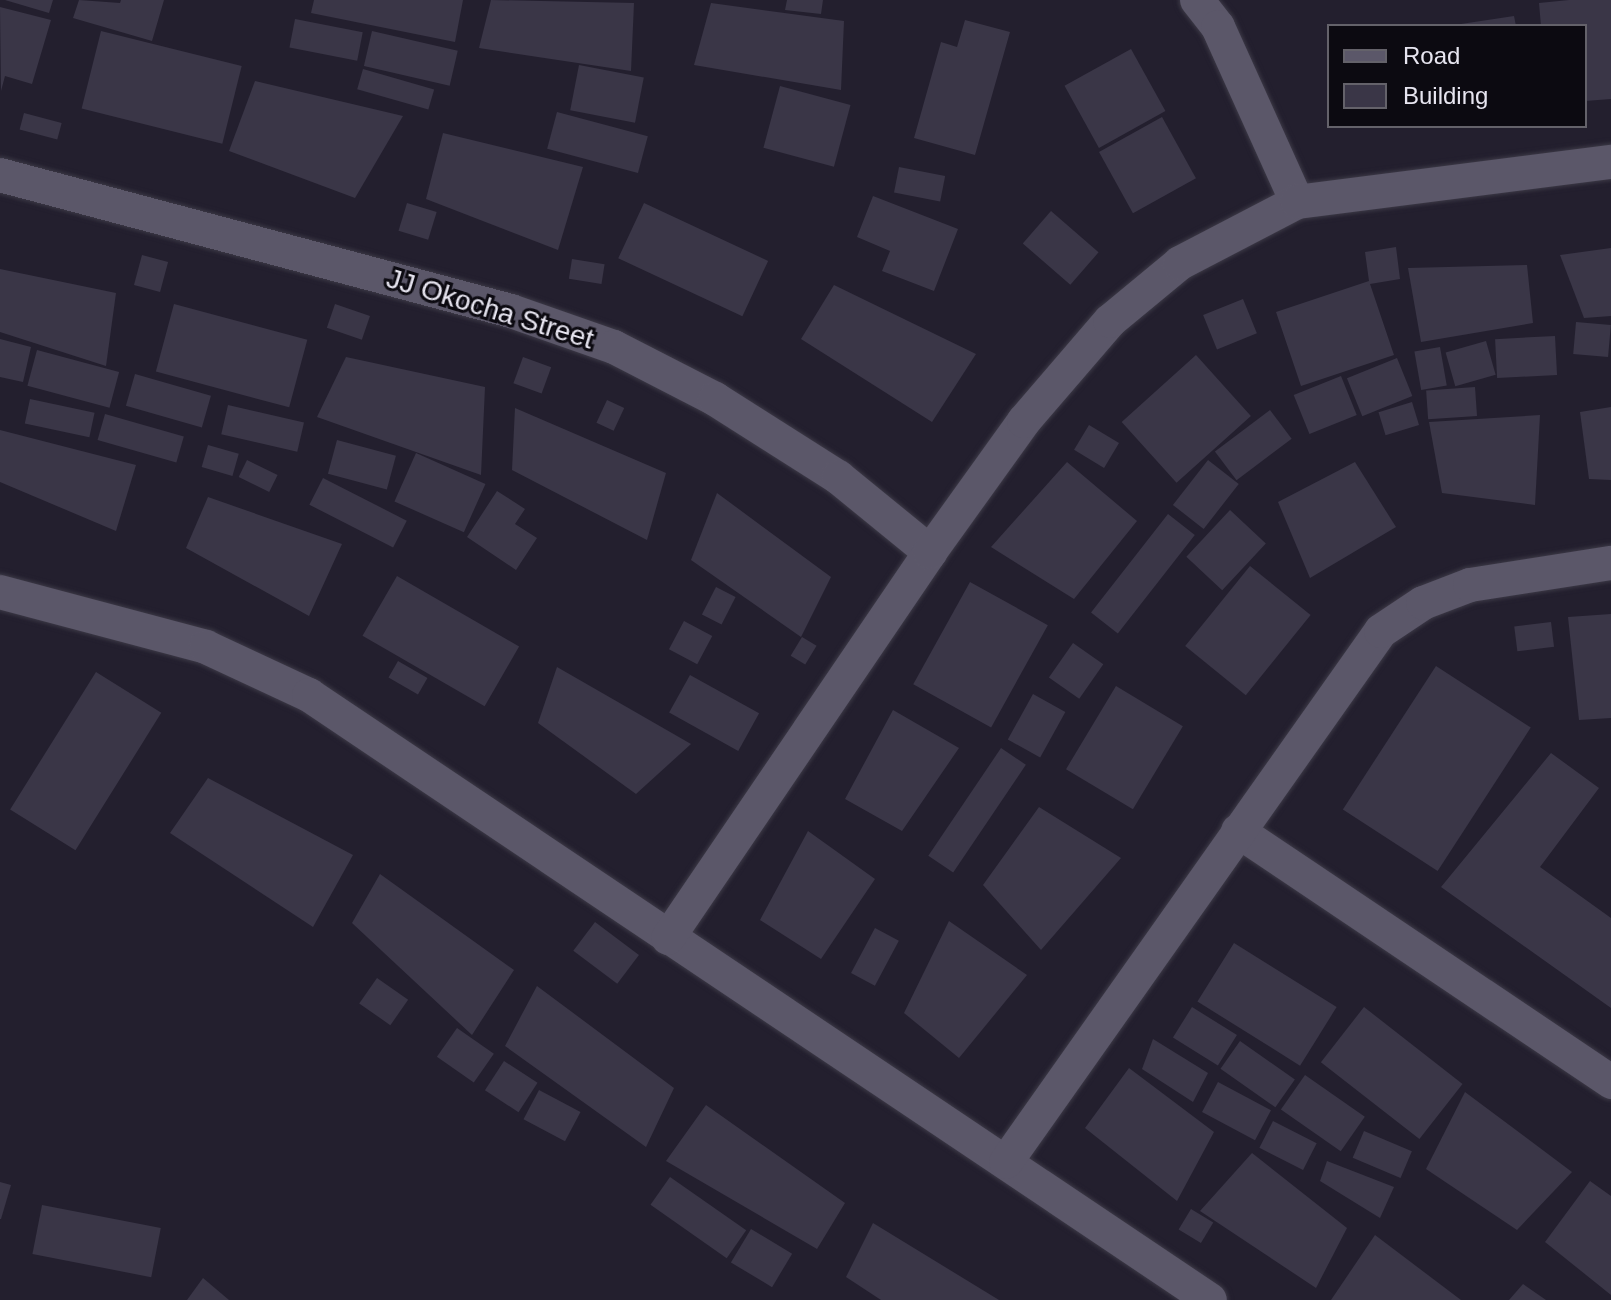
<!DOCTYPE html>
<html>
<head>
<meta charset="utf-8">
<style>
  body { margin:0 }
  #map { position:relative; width:1611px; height:1300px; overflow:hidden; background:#231f2e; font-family:Arial,sans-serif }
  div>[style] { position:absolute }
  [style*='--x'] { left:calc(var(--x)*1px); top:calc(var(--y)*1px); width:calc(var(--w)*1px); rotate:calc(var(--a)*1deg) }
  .building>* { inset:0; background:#3a3647; transform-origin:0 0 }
  .roads { filter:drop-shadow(0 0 2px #3c3946) drop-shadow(0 0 2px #3c3946) }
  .minor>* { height:34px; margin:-17px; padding:0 17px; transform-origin:17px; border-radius:17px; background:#5b5769 }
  span { translate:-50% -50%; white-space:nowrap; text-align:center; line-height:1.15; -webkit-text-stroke:6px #0c0a11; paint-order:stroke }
  .street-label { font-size:28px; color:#e7e5f0 }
  .legend { position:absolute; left:1327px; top:24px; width:260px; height:104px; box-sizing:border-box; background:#0c0a11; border:2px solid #64626a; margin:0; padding:10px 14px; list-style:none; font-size:24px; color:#e7e5f0 }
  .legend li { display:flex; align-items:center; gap:16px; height:40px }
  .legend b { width:40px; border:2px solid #64626a }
</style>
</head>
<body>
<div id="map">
  <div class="building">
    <i style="clip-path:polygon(5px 0,53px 0,49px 13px)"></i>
    <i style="clip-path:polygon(79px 0,120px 3px,121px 0,164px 0,152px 41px,73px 18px)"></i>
    <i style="clip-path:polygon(314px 0,463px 0,455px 42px,311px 13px)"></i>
    <i style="clip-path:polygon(491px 0,634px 3px,631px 71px,479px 48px)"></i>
    <i style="clip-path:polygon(787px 0,823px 0,821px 14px,785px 10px)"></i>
    <i style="clip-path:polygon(1569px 0,1611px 0,1611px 99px,1585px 101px,1585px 26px,1541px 26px,1539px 3px)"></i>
    <i style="clip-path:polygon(711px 3px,844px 21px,841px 90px,694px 65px)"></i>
    <i style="clip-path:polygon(0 7px,51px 20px,32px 84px,5px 76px,1px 91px)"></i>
    <i style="clip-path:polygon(1514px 16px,1516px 26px,1461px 26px,1461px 24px)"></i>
    <i style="left:295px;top:19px;width:69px;height:29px;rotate:11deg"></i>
    <i style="clip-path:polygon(965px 20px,1010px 32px,975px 155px,914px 138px,941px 42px,957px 47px)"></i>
    <i style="left:101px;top:31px;width:145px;height:80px;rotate:14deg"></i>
    <i style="left:372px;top:31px;width:88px;height:36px;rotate:13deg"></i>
    <i style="left:1131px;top:49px;width:71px;height:76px;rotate:61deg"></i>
    <i style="left:579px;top:65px;width:66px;height:46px;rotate:11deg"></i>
    <i style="left:363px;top:69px;width:74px;height:21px;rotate:16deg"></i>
    <i style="clip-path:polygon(255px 81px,403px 116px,355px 198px,229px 151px)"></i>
    <i style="left:780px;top:86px;width:73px;height:64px;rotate:15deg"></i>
    <i style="left:557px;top:112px;width:94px;height:38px;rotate:15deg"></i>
    <i style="left:24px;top:113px;width:39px;height:17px;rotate:15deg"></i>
    <i style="left:1162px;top:117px;width:70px;height:72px;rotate:61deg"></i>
    <i style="clip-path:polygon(443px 133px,583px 167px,558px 250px,426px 199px)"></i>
    <i style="left:899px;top:167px;width:47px;height:26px;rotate:11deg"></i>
    <i style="clip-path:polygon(873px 196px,958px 229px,934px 291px,882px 271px,890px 251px,857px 237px)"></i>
    <i style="left:407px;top:203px;width:31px;height:29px;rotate:17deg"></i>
    <i style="left:644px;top:203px;width:137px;height:61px;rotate:25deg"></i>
    <i style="left:1051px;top:211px;width:63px;height:43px;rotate:41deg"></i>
    <i style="clip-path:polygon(1396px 247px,1400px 279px,1370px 284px,1394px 355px,1301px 386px,1276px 312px,1369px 281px,1365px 252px)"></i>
    <i style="clip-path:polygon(1611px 248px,1611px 316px,1584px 318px,1560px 255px)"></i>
    <i style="left:142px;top:255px;width:27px;height:31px;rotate:15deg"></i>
    <i style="left:572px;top:259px;width:33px;height:20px;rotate:9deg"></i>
    <i style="clip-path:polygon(1527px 265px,1533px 323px,1421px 342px,1408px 268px)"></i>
    <i style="clip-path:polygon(0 269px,116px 293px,106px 366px,0 332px)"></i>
    <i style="clip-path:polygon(834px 285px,976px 354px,932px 422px,801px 339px)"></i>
    <i style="left:1243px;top:299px;width:37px;height:43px;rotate:68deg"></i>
    <i style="left:174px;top:304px;width:138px;height:70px;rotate:15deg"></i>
    <i style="left:335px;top:304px;width:37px;height:25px;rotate:19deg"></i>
    <i style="left:1576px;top:322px;width:35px;height:32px;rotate:5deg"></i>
    <i style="left:1555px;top:336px;width:39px;height:60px;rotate:87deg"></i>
    <i style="clip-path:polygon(0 339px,31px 347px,23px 382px,0 377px)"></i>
    <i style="left:1486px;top:341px;width:35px;height:42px;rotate:74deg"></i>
    <i style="left:1440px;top:347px;width:39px;height:26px;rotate:80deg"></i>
    <i style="left:37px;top:350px;width:85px;height:37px;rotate:15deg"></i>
    <i style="left:1196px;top:355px;width:82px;height:100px;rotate:48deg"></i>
    <i style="clip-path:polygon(346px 357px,485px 387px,481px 475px,317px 417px)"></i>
    <i style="left:523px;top:357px;width:30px;height:28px;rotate:20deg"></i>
    <i style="left:1397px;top:358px;width:41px;height:54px;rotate:68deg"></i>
    <i style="left:135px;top:374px;width:79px;height:33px;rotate:16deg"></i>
    <i style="left:1341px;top:376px;width:42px;height:51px;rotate:68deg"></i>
    <i style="left:1475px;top:387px;width:29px;height:49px;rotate:86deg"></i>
    <i style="left:30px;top:399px;width:66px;height:25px;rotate:12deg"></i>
    <i style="left:607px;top:400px;width:19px;height:25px;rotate:25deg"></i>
    <i style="left:1412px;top:402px;width:24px;height:35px;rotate:73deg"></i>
    <i style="left:228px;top:405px;width:78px;height:30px;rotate:13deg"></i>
    <i style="clip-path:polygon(1611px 407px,1611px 480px,1589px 479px,1580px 412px)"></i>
    <i style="clip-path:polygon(515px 408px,666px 473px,647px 540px,512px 470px)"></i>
    <i style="left:1270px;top:410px;width:36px;height:69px;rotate:53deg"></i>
    <i style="left:105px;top:414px;width:82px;height:27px;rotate:16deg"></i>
    <i style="clip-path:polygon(1540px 415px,1535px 505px,1442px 493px,1429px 422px)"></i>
    <i style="left:1089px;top:425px;width:35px;height:29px;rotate:31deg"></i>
    <i style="clip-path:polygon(0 430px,136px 465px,116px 531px,0 482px)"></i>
    <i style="left:337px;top:440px;width:61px;height:35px;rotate:15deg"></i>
    <i style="left:208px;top:445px;width:32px;height:23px;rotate:16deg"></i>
    <i style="left:416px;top:453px;width:76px;height:53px;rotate:24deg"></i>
    <i style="left:247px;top:460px;width:34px;height:19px;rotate:26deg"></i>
    <i style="left:1208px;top:460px;width:39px;height:57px;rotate:38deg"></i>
    <i style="clip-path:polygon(1067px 462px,1137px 521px,1074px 599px,991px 547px)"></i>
    <i style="clip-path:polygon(1355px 462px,1396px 527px,1310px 578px,1278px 502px)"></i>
    <i style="left:323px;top:478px;width:94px;height:30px;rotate:27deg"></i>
    <i style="clip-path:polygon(497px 491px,525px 509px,515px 524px,537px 538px,516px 570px,467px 537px)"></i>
    <i style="clip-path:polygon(717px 493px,831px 577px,801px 637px,691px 560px)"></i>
    <i style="clip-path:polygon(208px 497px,342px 544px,309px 616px,186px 548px)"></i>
    <i style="left:1230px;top:510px;width:49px;height:64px;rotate:43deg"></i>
    <i style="left:1168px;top:514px;width:34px;height:125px;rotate:38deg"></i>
    <i style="left:1250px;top:566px;width:78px;height:103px;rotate:39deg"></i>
    <i style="left:397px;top:576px;width:141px;height:69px;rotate:30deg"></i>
    <i style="left:970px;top:582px;width:89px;height:117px;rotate:29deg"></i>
    <i style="left:716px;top:587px;width:22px;height:31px;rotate:27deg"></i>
    <i style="clip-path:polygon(1611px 614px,1611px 718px,1579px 720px,1568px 617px)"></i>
    <i style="left:684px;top:621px;width:32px;height:32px;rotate:28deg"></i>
    <i style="left:1551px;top:622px;width:25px;height:37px;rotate:83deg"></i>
    <i style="left:802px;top:637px;width:17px;height:22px;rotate:31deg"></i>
    <i style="left:1073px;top:643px;width:37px;height:42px;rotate:35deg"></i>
    <i style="left:398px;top:661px;width:34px;height:19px;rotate:30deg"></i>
    <i style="left:1436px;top:666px;width:113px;height:171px;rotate:33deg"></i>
    <i style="clip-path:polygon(557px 667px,691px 744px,636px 794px,538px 723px)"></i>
    <i style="left:96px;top:672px;width:77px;height:162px;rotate:32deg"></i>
    <i style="left:690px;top:675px;width:79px;height:43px;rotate:29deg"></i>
    <i style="left:1116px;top:686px;width:78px;height:97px;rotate:31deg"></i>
    <i style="left:1033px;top:694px;width:37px;height:52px;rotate:29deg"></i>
    <i style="clip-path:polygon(893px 710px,959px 748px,902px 831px,845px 799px)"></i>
    <i style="left:1001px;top:748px;width:30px;height:130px;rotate:34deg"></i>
    <i style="clip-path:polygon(1551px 753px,1599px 788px,1540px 867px,1611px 918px,1611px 1008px,1441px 887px)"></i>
    <i style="clip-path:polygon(208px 778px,353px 855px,313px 927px,170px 833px)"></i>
    <i style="clip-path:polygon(1039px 807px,1121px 858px,1041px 950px,983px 885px)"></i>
    <i style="clip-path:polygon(808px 831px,875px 879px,821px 959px,760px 920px)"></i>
    <i style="clip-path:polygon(380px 874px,514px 970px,472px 1035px,352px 923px)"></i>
    <i style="clip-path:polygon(949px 921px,1027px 975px,959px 1058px,904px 1013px)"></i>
    <i style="left:595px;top:922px;width:55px;height:36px;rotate:37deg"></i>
    <i style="left:875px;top:928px;width:27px;height:51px;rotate:28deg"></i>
    <i style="left:1234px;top:943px;width:121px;height:69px;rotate:32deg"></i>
    <i style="left:377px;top:978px;width:38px;height:31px;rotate:35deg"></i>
    <i style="clip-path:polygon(537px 986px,674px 1088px,646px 1147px,505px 1046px)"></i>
    <i style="left:1192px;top:1007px;width:53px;height:36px;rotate:32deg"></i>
    <i style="left:1364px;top:1007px;width:125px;height:70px;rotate:38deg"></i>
    <i style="left:457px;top:1028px;width:45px;height:35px;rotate:35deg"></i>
    <i style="clip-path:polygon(1153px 1039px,1208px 1073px,1193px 1102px,1142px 1069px)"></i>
    <i style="left:1240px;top:1041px;width:67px;height:34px;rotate:35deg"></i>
    <i style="left:504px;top:1061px;width:40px;height:35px;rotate:33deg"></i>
    <i style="clip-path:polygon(1129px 1068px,1214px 1132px,1177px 1201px,1085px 1128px)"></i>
    <i style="left:1305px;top:1075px;width:73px;height:42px;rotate:35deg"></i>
    <i style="left:1218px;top:1082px;width:60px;height:34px;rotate:28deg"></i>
    <i style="left:539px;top:1090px;width:47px;height:33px;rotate:28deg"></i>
    <i style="clip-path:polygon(1465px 1092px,1572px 1172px,1517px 1230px,1426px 1169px)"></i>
    <i style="clip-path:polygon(706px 1105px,845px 1203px,817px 1249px,666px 1161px)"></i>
    <i style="left:1273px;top:1121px;width:49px;height:30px;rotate:27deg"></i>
    <i style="left:1364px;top:1131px;width:52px;height:29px;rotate:23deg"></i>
    <i style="clip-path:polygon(1252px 1153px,1347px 1228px,1316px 1288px,1200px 1211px)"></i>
    <i style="clip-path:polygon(1327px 1161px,1394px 1187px,1380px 1218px,1320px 1181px)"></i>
    <i style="left:670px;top:1177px;width:93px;height:34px;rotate:35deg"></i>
    <i style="clip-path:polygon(1590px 1181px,1611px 1196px,1611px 1295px,1545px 1242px)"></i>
    <i style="clip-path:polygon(0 1182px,11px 1185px,1px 1219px,0 1219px)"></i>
    <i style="left:42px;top:1205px;width:121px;height:50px;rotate:11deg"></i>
    <i style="left:1191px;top:1209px;width:26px;height:24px;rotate:31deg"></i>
    <i style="clip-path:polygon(873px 1223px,999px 1300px,881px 1300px,846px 1277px)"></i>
    <i style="left:751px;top:1229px;width:48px;height:39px;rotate:31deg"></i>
    <i style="clip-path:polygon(1375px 1235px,1461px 1300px,1331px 1300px)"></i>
    <i style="clip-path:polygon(203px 1278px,229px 1300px,187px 1300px)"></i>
    <i style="clip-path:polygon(1523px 1284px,1546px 1300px,1509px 1300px)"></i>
  </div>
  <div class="roads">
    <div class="minor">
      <i style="--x:1197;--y:0;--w:34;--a:52"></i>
      <i style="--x:1218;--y:27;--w:192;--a:65.7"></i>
      <i style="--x:0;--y:175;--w:529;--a:14.9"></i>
      <i style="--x:511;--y:311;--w:109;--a:19.3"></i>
      <i style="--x:614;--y:347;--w:114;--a:27.2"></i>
      <i style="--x:715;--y:399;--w:146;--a:32.4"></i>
      <i style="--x:838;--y:477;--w:119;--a:39.2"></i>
      <i style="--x:0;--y:592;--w:213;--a:14.9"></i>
      <i style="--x:206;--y:647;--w:114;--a:25"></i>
      <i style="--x:309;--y:695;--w:1085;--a:33.88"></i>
      <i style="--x:1238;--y:831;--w:450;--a:33.9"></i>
      <i style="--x:668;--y:938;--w:467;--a:-55.8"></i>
      <i style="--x:930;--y:552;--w:161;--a:-54.3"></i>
      <i style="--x:1024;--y:421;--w:132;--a:-49.3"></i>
      <i style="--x:1110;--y:321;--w:91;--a:-39.6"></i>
      <i style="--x:1180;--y:263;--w:132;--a:-27.5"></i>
      <i style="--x:1297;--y:202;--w:317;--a:-7.3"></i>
      <i style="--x:1006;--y:1162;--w:650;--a:-54.77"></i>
      <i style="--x:1381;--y:631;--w:50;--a:-33.7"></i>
      <i style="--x:1423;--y:603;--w:50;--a:-21"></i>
      <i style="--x:1470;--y:585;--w:143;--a:-8.9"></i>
    </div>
  </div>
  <div class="street-label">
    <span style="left:490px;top:309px;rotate:17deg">JJ Okocha Street</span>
  </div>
  <ul class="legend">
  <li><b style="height:10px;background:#5b5769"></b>Road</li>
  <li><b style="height:22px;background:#3a3647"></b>Building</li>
  </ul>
</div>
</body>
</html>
